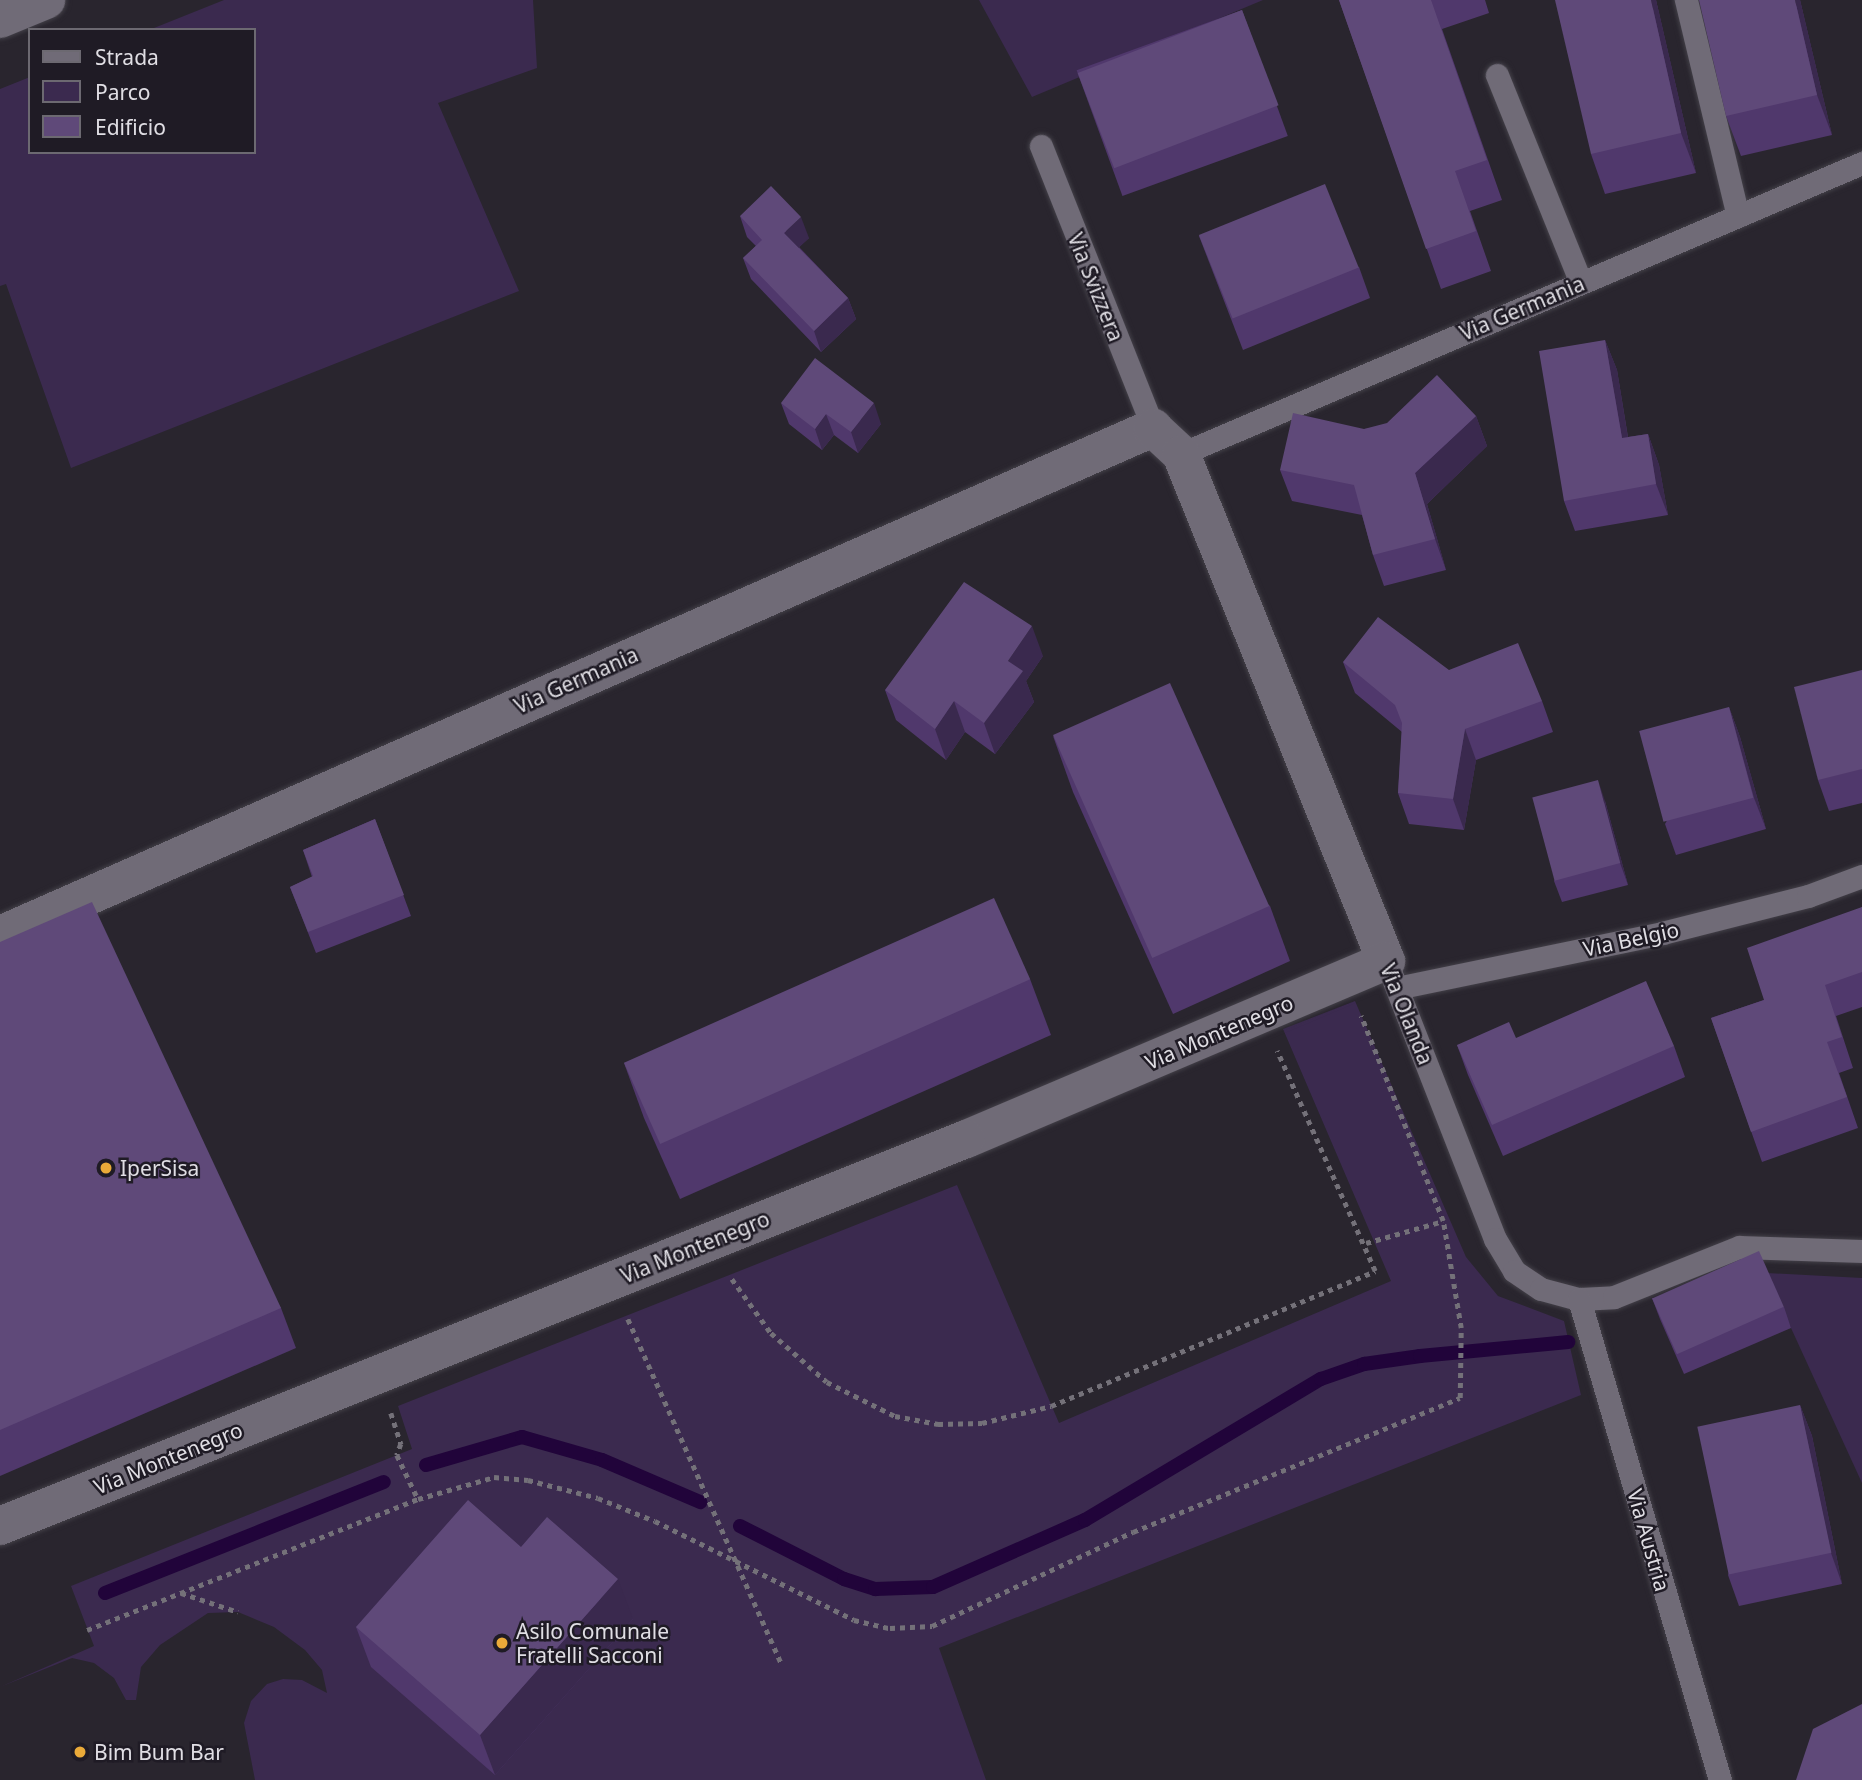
<!DOCTYPE html>
<html>
<head>
<meta charset="utf-8">
<style>
  body { margin:0 }
  #map { position:relative; width:1862px; height:1780px; overflow:hidden; background:#29252e; font-family:"Noto Sans",sans-serif }
  div>[style] { position:absolute }
  [style*='--x'] { left:calc(var(--x)*1px); top:calc(var(--y)*1px); width:calc(var(--w)*1px); rotate:calc(var(--a)*1deg) }
  .green>* { inset:0; background:#3b2a4f }
  .stream>* { height:14px; margin:-7px; padding:0 7px; transform-origin:7px; border-radius:7px; background:#21043a }
  .path>* { height:4.5px; margin-top:-2.25px; transform-origin:0; background:repeating-linear-gradient(90deg,#747179 0 5px,transparent 0 10px) }
  .roads { filter:drop-shadow(0 0 2px #434048) drop-shadow(0 0 2px #434048) }
  .service>* { height:23px; margin:-11.5px; padding:0 11.5px; transform-origin:11.5px; border-radius:11.5px; background:#706b77 }
  .minor>* { height:38px; margin:-19px; padding:0 19px; transform-origin:19px; border-radius:19px; background:#706b77 }
  .wall>* { inset:0; background:#50386c; transform-origin:0 0 }
  .shaded-wall>* { inset:0; background:#3a294e }
  .building>* { inset:0; background:#5f4979; transform-origin:0 0 }
  .dots>* { width:19px; height:19px; translate:-50% -50%; box-sizing:border-box; border:4px solid #1f1b25; border-radius:50% }
  span { translate:-50% -50%; white-space:nowrap; text-align:center; line-height:1.15; -webkit-text-stroke:5px #1f1b25; paint-order:stroke }
  .street-label { font-size:21px; color:#e0dee4 }
  .poi-label { font-size:21px; color:#e0dee4 }
  .left { translate:0 -50%; text-align:left }
  .legend { position:absolute; left:28px; top:28px; width:228px; height:126px; box-sizing:border-box; background:#1f1b25; border:2px solid #6c6971; margin:0; padding:9px 12px; list-style:none; font-size:21px; color:#e0dee4 }
  .legend li { display:flex; align-items:center; gap:14px; height:35px }
  .legend b { width:35px; border:2px solid #6c6971 }
</style>
</head>
<body>
<div id="map">
  <div class="green">
    <i style="clip-path:polygon(224px 0,533px 0,537px 68px,438px 103px,519px 291px,71px 468px,6px 284px,0 286px,0 89px,30px 77px,30px 152px,254px 152px,254px 30px,149px 30px)"></i>
    <i style="clip-path:polygon(979px 0,1263px 0,1032px 97px)"></i>
    <i style="clip-path:polygon(1355px 1001px,1466px 1257px,1498px 1296px,1564px 1321px,1581px 1395px,939px 1648px,986px 1780px,255px 1780px,244px 1723px,251px 1701px,267px 1684px,283px 1679px,302px 1680px,327px 1693px,322px 1670px,305px 1650px,274px 1627px,238px 1612px,208px 1613px,160px 1645px,141px 1667px,136px 1700px,126px 1700px,114px 1678px,94px 1663px,72px 1658px,0 1687px,94px 1646px,71px 1586px,412px 1449px,398px 1406px,957px 1185px,1059px 1423px,1391px 1281px,1283px 1029px)"></i>
    <i style="clip-path:polygon(1767px 1273px,1862px 1278px,1862px 1483px,1791px 1328px)"></i>
  </div>
  <div class="stream">
    <i style="--x:426;--y:1465;--w:100;--a:-16.3"></i>
    <i style="--x:522;--y:1437;--w:83;--a:16"></i>
    <i style="--x:602;--y:1460;--w:107;--a:23.2"></i>
    <i style="--x:740;--y:1526;--w:117;--a:27"></i>
    <i style="--x:844;--y:1579;--w:33;--a:18"></i>
    <i style="--x:875;--y:1589;--w:58;--a:-2"></i>
    <i style="--x:933;--y:1587;--w:166;--a:-23.8"></i>
    <i style="--x:1085;--y:1520;--w:275;--a:-30.9"></i>
    <i style="--x:1321;--y:1379;--w:46;--a:-19.2"></i>
    <i style="--x:1364;--y:1364;--w:57;--a:-8.1"></i>
    <i style="--x:1420;--y:1356;--w:149;--a:-5.4"></i>
    <i style="--x:105;--y:1593;--w:300;--a:-21.7"></i>
  </div>
  <div class="path">
    <i style="--x:1366;--y:1243;--w:80;--a:-15.9"></i>
    <i style="--x:732;--y:1279;--w:67;--a:54.2"></i>
    <i style="--x:771;--y:1333;--w:74;--a:41.2"></i>
    <i style="--x:827;--y:1382;--w:76;--a:26.6"></i>
    <i style="--x:895;--y:1416;--w:44;--a:10.5"></i>
    <i style="--x:938;--y:1424;--w:44;--a:-1.3"></i>
    <i style="--x:982;--y:1423;--w:71;--a:-13.8"></i>
    <i style="--x:1051;--y:1406;--w:351;--a:-22.6"></i>
    <i style="--x:1375;--y:1271;--w:241;--a:-114"></i>
    <i style="--x:628;--y:1319;--w:376;--a:66"></i>
    <i style="--x:391;--y:1413;--w:33;--a:72"></i>
    <i style="--x:401;--y:1444;--w:12;--a:110"></i>
    <i style="--x:397;--y:1455;--w:49;--a:64.5"></i>
    <i style="--x:181;--y:1593;--w:60;--a:18.4"></i>
    <i style="--x:87;--y:1630;--w:356;--a:-21.6"></i>
    <i style="--x:418;--y:1499;--w:79;--a:-16.1"></i>
    <i style="--x:494;--y:1477;--w:34;--a:5"></i>
    <i style="--x:528;--y:1480;--w:72;--a:14.4"></i>
    <i style="--x:598;--y:1498;--w:61;--a:22"></i>
    <i style="--x:655;--y:1521;--w:222;--a:26.4"></i>
    <i style="--x:854;--y:1620;--w:37;--a:13"></i>
    <i style="--x:890;--y:1628;--w:42;--a:-2.7"></i>
    <i style="--x:932;--y:1626;--w:222;--a:-25.1"></i>
    <i style="--x:1133;--y:1532;--w:353;--a:-22.3"></i>
    <i style="--x:1460;--y:1398;--w:70;--a:-89.2"></i>
    <i style="--x:1461;--y:1328;--w:109;--a:-99.5"></i>
    <i style="--x:1443;--y:1221;--w:221;--a:-111.8"></i>
  </div>
  <div class="roads">
    <div class="service">
      <i style="--x:1686;--y:0;--w:222;--a:76.5"></i>
      <i style="--x:1497;--y:75;--w:224;--a:68"></i>
      <i style="--x:1041;--y:146;--w:303;--a:68.3"></i>
      <i style="--x:1181;--y:454;--w:741;--a:-23.14"></i>
      <i style="--x:1386;--y:961;--w:299;--a:68.6"></i>
      <i style="--x:1495;--y:1239;--w:37;--a:59"></i>
      <i style="--x:1514;--y:1271;--w:32;--a:34"></i>
      <i style="--x:1541;--y:1289;--w:39;--a:15"></i>
      <i style="--x:1579;--y:1299;--w:35;--a:-3"></i>
      <i style="--x:1614;--y:1297;--w:135;--a:-21.8"></i>
      <i style="--x:1739;--y:1247;--w:123;--a:1.9"></i>
      <i style="--x:1397;--y:988;--w:271;--a:-11.7"></i>
      <i style="--x:1662;--y:933;--w:151;--a:-14.2"></i>
      <i style="--x:1808;--y:896;--w:58;--a:-20.3"></i>
      <i style="--x:1579;--y:1299;--w:501;--a:73.66"></i>
    </div>
    <div class="minor">
      <i style="--x:0;--y:19;--w:50;--a:-22.4"></i>
      <i style="--x:0;--y:935;--w:1260;--a:-23.74"></i>
      <i style="--x:1153;--y:428;--w:38;--a:43"></i>
      <i style="--x:1181;--y:454;--w:547;--a:67.98"></i>
      <i style="--x:1386;--y:961;--w:456;--a:157"></i>
      <i style="--x:966;--y:1139;--w:1041;--a:158.17"></i>
    </div>
  </div>
  <div class="wall">
    <i style="clip-path:polygon(1339px 0,1485px 0,1489px 13px,1442px 29px,1502px 200px,1470px 211px,1491px 271px,1441px 289px)"></i>
    <i style="clip-path:polygon(1656px 0,1696px 173px,1605px 194px,1591px 154px)"></i>
    <i style="clip-path:polygon(1800px 0,1832px 135px,1741px 156px,1726px 116px)"></i>
    <i style="left:1242px;top:10px;width:134px;height:176px;rotate:70deg"></i>
    <i style="clip-path:polygon(740px 216px,809px 238px,799px 247px,848px 298px,856px 319px,821px 352px,751px 279px,743px 258px,756px 246px,747px 237px)"></i>
    <i style="clip-path:polygon(1199px 236px,1359px 267px,1370px 298px,1243px 350px)"></i>
    <i style="clip-path:polygon(1605px 340px,1617px 370px,1628px 437px,1648px 434px,1659px 465px,1668px 515px,1575px 531px,1564px 501px)"></i>
    <i style="clip-path:polygon(781px 403px,881px 424px,858px 453px,834px 435px,822px 450px,789px 424px)"></i>
    <i style="clip-path:polygon(1476px 416px,1487px 446px,1427px 504px,1446px 570px,1384px 586px,1373px 555px,1362px 515px,1292px 501px,1280px 470px,1364px 429px)"></i>
    <i style="clip-path:polygon(1043px 656px,1026px 681px,1034px 702px,995px 754px,965px 732px,946px 760px,896px 720px,885px 690px)"></i>
    <i style="clip-path:polygon(1343px 662px,1449px 670px,1542px 701px,1553px 732px,1476px 760px,1464px 830px,1409px 824px,1398px 793px,1402px 732px,1355px 693px)"></i>
    <i style="clip-path:polygon(1862px 670px,1862px 803px,1829px 811px,1818px 780px)"></i>
    <i style="clip-path:polygon(1729px 707px,1740px 737px,1766px 829px,1676px 855px,1665px 824px)"></i>
    <i style="clip-path:polygon(1053px 736px,1270px 906px,1290px 961px,1173px 1014px,1073px 792px)"></i>
    <i style="clip-path:polygon(1605px 801px,1628px 885px,1562px 902px,1554px 881px)"></i>
    <i style="clip-path:polygon(375px 819px,411px 916px,316px 953px,290px 887px,312px 877px,303px 850px)"></i>
    <i style="clip-path:polygon(1862px 907px,1862px 1007px,1836px 1016px,1853px 1068px,1839px 1073px,1858px 1128px,1762px 1162px,1711px 1018px,1764px 1000px)"></i>
    <i style="clip-path:polygon(0 942px,281px 1308px,296px 1348px,0 1476px)"></i>
    <i style="clip-path:polygon(1030px 979px,1051px 1035px,680px 1199px,644px 1118px,624px 1063px)"></i>
    <i style="clip-path:polygon(1516px 1038px,1674px 1046px,1685px 1077px,1503px 1156px,1468px 1075px,1457px 1045px)"></i>
    <i style="clip-path:polygon(1652px 1298px,1784px 1307px,1791px 1328px,1684px 1374px,1660px 1319px)"></i>
    <i style="clip-path:polygon(1800px 1405px,1812px 1436px,1842px 1584px,1739px 1606px,1728px 1575px)"></i>
    <i style="clip-path:polygon(521px 1547px,633px 1619px,495px 1775px,371px 1667px,356px 1627px)"></i>
  </div>
  <div class="shaded-wall">
    <i style="clip-path:polygon(1651px 0,1656px 0,1696px 173px,1681px 133px)"></i>
    <i style="clip-path:polygon(1795px 0,1800px 0,1832px 135px,1817px 95px)"></i>
    <i style="clip-path:polygon(801px 217px,809px 238px,792px 254px,784px 233px)"></i>
    <i style="clip-path:polygon(848px 298px,856px 319px,821px 352px,814px 331px)"></i>
    <i style="clip-path:polygon(1605px 340px,1617px 370px,1633px 469px,1622px 438px)"></i>
    <i style="clip-path:polygon(874px 403px,881px 424px,858px 453px,851px 432px)"></i>
    <i style="clip-path:polygon(826px 414px,834px 435px,822px 450px,815px 429px)"></i>
    <i style="clip-path:polygon(1476px 416px,1487px 446px,1427px 504px,1446px 570px,1435px 539px,1415px 473px)"></i>
    <i style="clip-path:polygon(1648px 434px,1659px 465px,1668px 515px,1656px 484px)"></i>
    <i style="clip-path:polygon(1032px 626px,1043px 656px,1026px 681px,1034px 702px,995px 754px,984px 723px,1008px 661px)"></i>
    <i style="clip-path:polygon(954px 701px,965px 732px,946px 760px,935px 729px)"></i>
    <i style="clip-path:polygon(1729px 707px,1740px 737px,1766px 829px,1754px 798px)"></i>
    <i style="clip-path:polygon(1465px 729px,1476px 760px,1464px 830px,1453px 799px)"></i>
    <i style="clip-path:polygon(1598px 780px,1605px 801px,1628px 885px,1620px 863px)"></i>
    <i style="clip-path:polygon(1800px 1405px,1812px 1436px,1842px 1584px,1831px 1553px)"></i>
    <i style="clip-path:polygon(618px 1579px,633px 1619px,495px 1775px,480px 1735px)"></i>
  </div>
  <div class="building">
    <i style="clip-path:polygon(1339px 0,1431px 0,1487px 160px,1455px 171px,1476px 231px,1426px 249px)"></i>
    <i style="clip-path:polygon(1555px 0,1651px 0,1681px 133px,1591px 154px)"></i>
    <i style="clip-path:polygon(1699px 0,1795px 0,1817px 95px,1726px 116px)"></i>
    <i style="left:1242px;top:10px;width:102px;height:176px;rotate:69deg"></i>
    <i style="left:1325px;top:184px;width:90px;height:136px;rotate:68deg"></i>
    <i style="clip-path:polygon(771px 186px,801px 217px,784px 233px,848px 298px,814px 331px,743px 258px,762px 240px,740px 216px)"></i>
    <i style="clip-path:polygon(1605px 340px,1622px 438px,1648px 434px,1656px 484px,1564px 501px,1539px 351px)"></i>
    <i style="clip-path:polygon(815px 358px,874px 403px,851px 432px,826px 414px,815px 429px,781px 403px)"></i>
    <i style="clip-path:polygon(1437px 375px,1476px 416px,1415px 473px,1435px 539px,1373px 555px,1354px 485px,1280px 470px,1293px 413px,1364px 429px,1387px 423px)"></i>
    <i style="clip-path:polygon(964px 582px,1032px 626px,1008px 661px,1023px 671px,984px 723px,954px 701px,935px 729px,885px 690px)"></i>
    <i style="clip-path:polygon(1378px 617px,1449px 670px,1518px 643px,1542px 701px,1465px 729px,1453px 799px,1398px 793px,1402px 723px,1395px 705px,1343px 662px)"></i>
    <i style="clip-path:polygon(1862px 670px,1862px 769px,1818px 780px,1794px 687px)"></i>
    <i style="left:1170px;top:683px;width:244px;height:128px;rotate:66deg"></i>
    <i style="left:1729px;top:707px;width:94px;height:93px;rotate:75deg"></i>
    <i style="left:1598px;top:780px;width:86px;height:68px;rotate:75deg"></i>
    <i style="clip-path:polygon(375px 819px,404px 895px,308px 932px,290px 887px,313px 876px,303px 850px)"></i>
    <i style="left:994px;top:898px;width:89px;height:405px;rotate:66deg"></i>
    <i style="clip-path:polygon(92px 902px,281px 1308px,0 1430px,0 942px)"></i>
    <i style="clip-path:polygon(1862px 907px,1862px 972px,1825px 985px,1842px 1037px,1827px 1042px,1847px 1097px,1751px 1132px,1711px 1018px,1764px 1000px,1747px 948px)"></i>
    <i style="clip-path:polygon(1646px 981px,1674px 1046px,1492px 1125px,1457px 1045px,1509px 1022px,1516px 1038px)"></i>
    <i style="left:1759px;top:1251px;width:61px;height:117px;rotate:66deg"></i>
    <i style="left:1800px;top:1405px;width:151px;height:105px;rotate:78deg"></i>
    <i style="clip-path:polygon(468px 1500px,521px 1547px,547px 1517px,618px 1579px,480px 1735px,356px 1627px)"></i>
    <i style="clip-path:polygon(1862px 1704px,1862px 1780px,1796px 1780px,1813px 1729px)"></i>
  </div>
  <div class="dots">
    <i style="left:106px;top:1168px;background:#eaaa39"></i>
    <i style="left:502px;top:1643px;background:#eaaa39"></i>
    <i style="left:80px;top:1752px;background:#eaaa39"></i>
  </div>
  <div class="street-label">
    <span style="left:1096px;top:287px;rotate:68deg">Via Svizzera</span>
    <span style="left:1522px;top:308px;rotate:-23deg">Via Germania</span>
    <span style="left:576px;top:680px;rotate:-24deg">Via Germania</span>
    <span style="left:1631px;top:939px;rotate:-12deg">Via Belgio</span>
    <span style="left:1407px;top:1014px;rotate:68deg">Via Olanda</span>
    <span style="left:1219px;top:1032px;rotate:-23deg">Via Montenegro</span>
    <span style="left:695px;top:1247px;rotate:-22deg">Via Montenegro</span>
    <span style="left:168px;top:1458px;rotate:-22deg">Via Montenegro</span>
    <span style="left:1649px;top:1540px;rotate:74deg">Via Austria</span>
  </div>
  <div class="poi-label">
    <span class="left" style="left:120px;top:1168px">IperSisa</span>
    <span class="left" style="left:516px;top:1643px">Asilo Comunale<br>Fratelli Sacconi</span>
    <span class="left" style="left:94px;top:1752px">Bim Bum Bar</span>
  </div>
  <ul class="legend">
  <li><b style="height:9px;background:#706b77"></b>Strada</li>
  <li><b style="height:19px;background:#3b2a4f"></b>Parco</li>
  <li><b style="height:19px;background:#5f4979"></b>Edificio</li>
  </ul>
</div>
</body>
</html>
